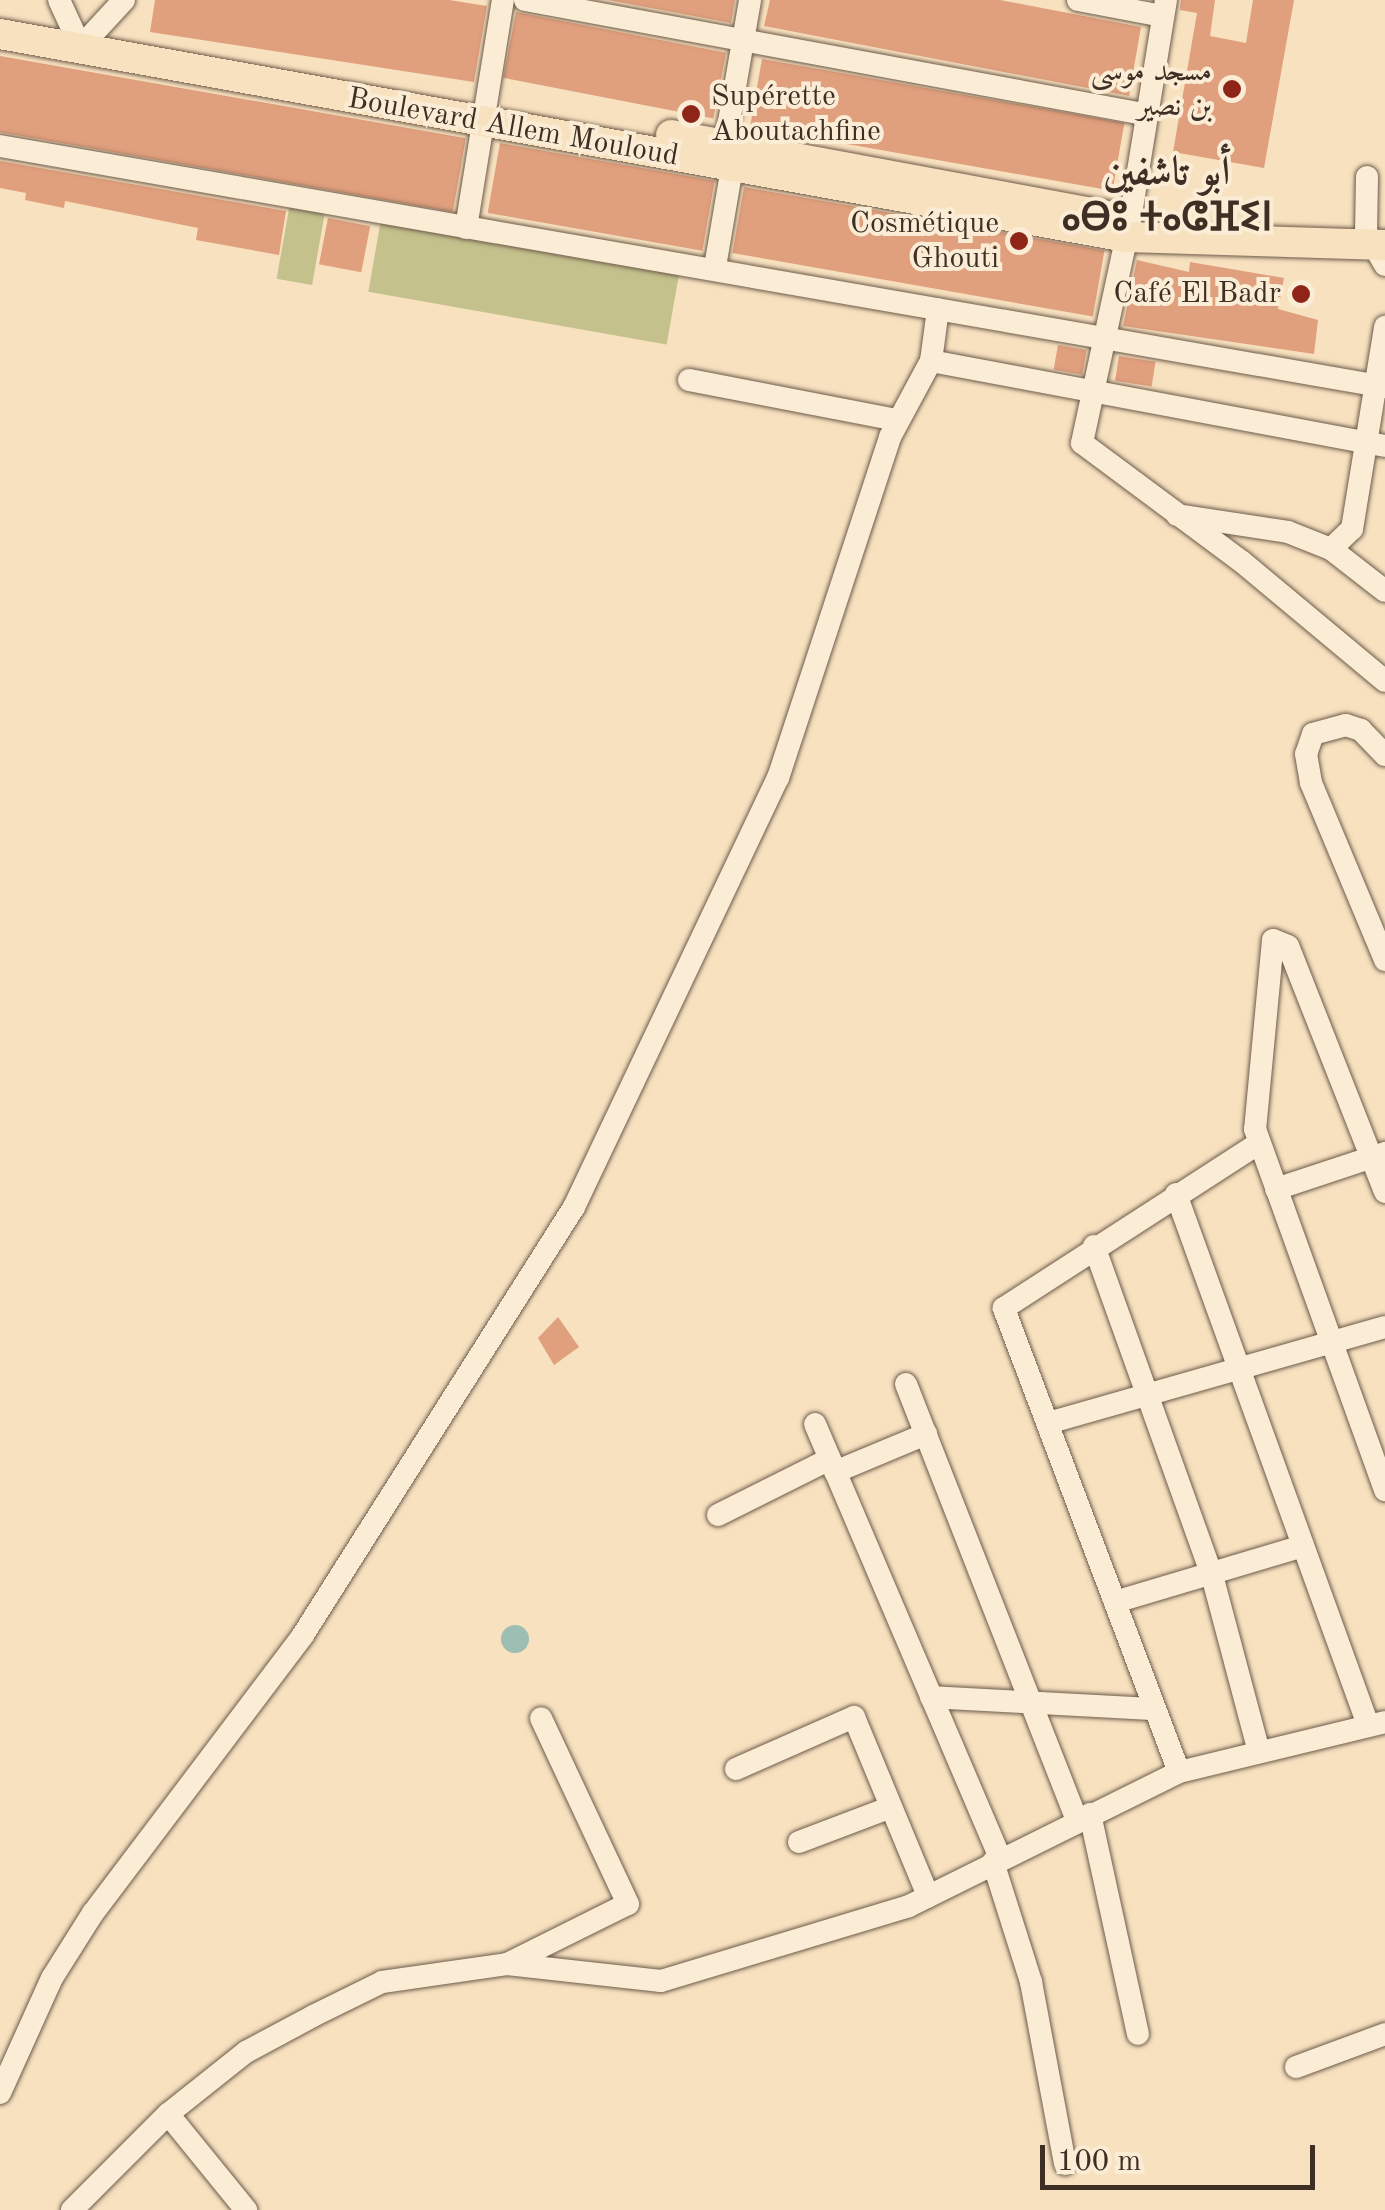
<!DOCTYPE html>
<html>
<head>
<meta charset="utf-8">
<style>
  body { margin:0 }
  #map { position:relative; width:1385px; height:2210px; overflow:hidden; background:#f7e1bf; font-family:"Old Standard TT",Amiri,"Noto Sans Tifinagh",serif }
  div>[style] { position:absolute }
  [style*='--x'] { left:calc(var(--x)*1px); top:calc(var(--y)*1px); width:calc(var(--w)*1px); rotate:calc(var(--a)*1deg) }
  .green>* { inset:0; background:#c4c18d; transform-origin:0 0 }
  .water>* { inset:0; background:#9dbeb2 }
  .round { border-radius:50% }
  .building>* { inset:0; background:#e09f7d; transform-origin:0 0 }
  .roads { filter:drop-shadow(0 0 2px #6d5b4b) drop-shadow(0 0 2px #6d5b4b) }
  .minor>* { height:22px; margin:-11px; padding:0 11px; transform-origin:11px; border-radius:11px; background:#faecd5 }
  .major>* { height:30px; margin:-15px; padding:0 15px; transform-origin:15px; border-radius:15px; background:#f7e1bf }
  .dots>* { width:28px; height:28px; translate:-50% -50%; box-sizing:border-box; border:5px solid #faecd5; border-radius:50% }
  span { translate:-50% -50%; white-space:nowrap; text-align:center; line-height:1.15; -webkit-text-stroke:8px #faecd5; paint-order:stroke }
  .poi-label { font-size:30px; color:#3f2e24 }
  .right { translate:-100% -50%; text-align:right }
  .left { translate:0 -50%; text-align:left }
  .street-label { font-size:30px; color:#3f2e24 }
  .district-label { font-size:40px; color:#3f2e24; font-weight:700 }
  .scale { position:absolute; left:1040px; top:2145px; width:275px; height:45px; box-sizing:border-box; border:5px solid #3f2e24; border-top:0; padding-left:12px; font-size:30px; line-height:35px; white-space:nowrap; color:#3f2e24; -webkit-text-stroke:8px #faecd5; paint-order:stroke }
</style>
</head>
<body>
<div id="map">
  <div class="green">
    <i style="left:290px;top:203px;width:36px;height:77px;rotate:10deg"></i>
    <i style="left:382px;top:214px;width:303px;height:79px;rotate:10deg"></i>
  </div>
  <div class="water">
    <i class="round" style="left:501px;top:1625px;width:28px;height:28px"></i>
  </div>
  <div class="building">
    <i style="clip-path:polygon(155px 0,449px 0,487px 6px,474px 82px,150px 32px)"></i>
    <i style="clip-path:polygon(608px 0,735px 0,731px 23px)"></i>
    <i style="clip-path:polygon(770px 0,1000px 0,1141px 27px,1129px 96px,764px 26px)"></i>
    <i style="clip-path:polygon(1181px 0,1215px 0,1210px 36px,1246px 43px,1253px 0,1294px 0,1264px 168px,1173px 152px,1197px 13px,1180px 10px)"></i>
    <i style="left:516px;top:12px;width:214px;height:67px;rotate:11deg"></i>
    <i style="left:0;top:56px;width:473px;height:75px;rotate:10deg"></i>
    <i style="left:762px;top:59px;width:368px;height:69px;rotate:10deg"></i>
    <i style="left:500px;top:143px;width:218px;height:71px;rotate:10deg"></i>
    <i style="clip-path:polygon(0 161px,286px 211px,279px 255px,196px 240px,198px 228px,65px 201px,64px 208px,25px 200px,26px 193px,0 188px)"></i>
    <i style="left:744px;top:187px;width:366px;height:67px;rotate:10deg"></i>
    <i style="left:328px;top:218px;width:43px;height:47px;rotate:11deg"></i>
    <i style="clip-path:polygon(1137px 260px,1189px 272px,1190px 262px,1284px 278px,1278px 309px,1318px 320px,1314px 354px,1123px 326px)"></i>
    <i style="left:1058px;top:345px;width:29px;height:25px;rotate:10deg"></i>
    <i style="left:1119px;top:356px;width:37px;height:25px;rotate:9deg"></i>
    <i style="clip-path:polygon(558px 1317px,579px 1347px,554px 1365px,538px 1338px)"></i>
  </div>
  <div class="roads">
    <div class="minor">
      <i style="--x:59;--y:0;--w:41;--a:65.3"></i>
      <i style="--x:525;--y:0;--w:629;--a:10.44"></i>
      <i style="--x:1078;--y:0;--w:86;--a:10.7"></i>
      <i style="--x:1166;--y:0;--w:224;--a:99.3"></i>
      <i style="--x:1130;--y:221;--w:227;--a:102.2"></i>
      <i style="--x:1082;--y:443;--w:198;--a:36.6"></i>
      <i style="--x:1241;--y:561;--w:187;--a:39.8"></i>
      <i style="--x:88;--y:39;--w:53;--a:-47.3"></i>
      <i style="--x:0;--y:146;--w:1406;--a:9.87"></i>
      <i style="--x:1367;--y:177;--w:55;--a:91"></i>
      <i style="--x:1366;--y:232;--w:38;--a:60"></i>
      <i style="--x:466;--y:228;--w:231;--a:-80.8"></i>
      <i style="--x:715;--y:267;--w:100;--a:-80.3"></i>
      <i style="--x:732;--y:168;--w:24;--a:-107"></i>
      <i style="--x:725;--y:145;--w:147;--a:-80.2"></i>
      <i style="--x:931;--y:361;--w:462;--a:10.6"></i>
      <i style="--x:689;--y:380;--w:211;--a:10.9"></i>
      <i style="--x:1177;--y:515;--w:112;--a:8.7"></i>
      <i style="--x:1288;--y:532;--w:46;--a:21.6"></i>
      <i style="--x:1331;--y:549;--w:68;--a:37.9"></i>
      <i style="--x:1331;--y:549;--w:29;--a:-44"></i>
      <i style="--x:1352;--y:529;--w:205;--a:-80.7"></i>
      <i style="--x:1385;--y:755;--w:35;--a:-134"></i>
      <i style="--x:1361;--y:730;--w:16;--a:-162"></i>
      <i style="--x:1346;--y:725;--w:34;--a:165"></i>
      <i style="--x:1313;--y:734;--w:21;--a:109"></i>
      <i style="--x:1306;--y:754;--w:29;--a:80"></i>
      <i style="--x:1311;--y:783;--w:192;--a:67.3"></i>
      <i style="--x:1276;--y:1189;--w:115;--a:-18.3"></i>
      <i style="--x:1385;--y:1192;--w:264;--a:-111.5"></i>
      <i style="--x:1288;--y:946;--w:16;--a:-158"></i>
      <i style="--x:1273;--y:940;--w:190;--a:95.4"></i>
      <i style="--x:1255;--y:1129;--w:384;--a:70.2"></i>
      <i style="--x:1176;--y:1194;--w:565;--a:70.12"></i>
      <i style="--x:1094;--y:1246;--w:354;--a:70.3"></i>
      <i style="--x:1213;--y:1579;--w:179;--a:75.1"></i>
      <i style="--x:906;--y:1384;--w:468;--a:68.6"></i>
      <i style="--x:1048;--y:1423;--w:350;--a:-15.9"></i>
      <i style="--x:815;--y:1424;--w:472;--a:66.9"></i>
      <i style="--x:835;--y:1472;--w:99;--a:-22.7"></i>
      <i style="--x:718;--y:1515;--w:125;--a:-26.6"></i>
      <i style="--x:1115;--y:1602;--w:196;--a:-16.6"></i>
      <i style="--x:931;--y:1697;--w:224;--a:3.1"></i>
      <i style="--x:736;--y:1769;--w:129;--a:-23.8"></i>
      <i style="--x:854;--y:1717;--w:194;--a:67.5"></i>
      <i style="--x:1179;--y:1772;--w:496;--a:-110.7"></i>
      <i style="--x:1004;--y:1308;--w:304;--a:-32.9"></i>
      <i style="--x:1090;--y:1814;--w:225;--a:77.7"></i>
      <i style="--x:799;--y:1842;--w:98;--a:-20.8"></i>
      <i style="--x:993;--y:1862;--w:126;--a:72.4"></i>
      <i style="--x:1031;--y:1982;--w:185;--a:79.4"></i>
      <i style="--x:507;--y:1964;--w:155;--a:6.3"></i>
      <i style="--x:661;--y:1981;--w:259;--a:-16.8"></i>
      <i style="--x:909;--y:1906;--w:301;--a:-26.4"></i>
      <i style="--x:1179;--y:1772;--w:212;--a:-13.6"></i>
      <i style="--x:1296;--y:2067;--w:95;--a:-20.3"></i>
      <i style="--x:0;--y:2093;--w:126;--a:-65.7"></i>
      <i style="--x:52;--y:1978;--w:77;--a:-57.8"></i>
      <i style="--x:93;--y:1913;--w:348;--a:-52.9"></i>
      <i style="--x:303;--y:1635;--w:507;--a:-57.66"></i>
      <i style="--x:574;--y:1207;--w:475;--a:-64.6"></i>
      <i style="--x:778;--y:778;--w:359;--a:-71.8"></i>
      <i style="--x:890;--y:437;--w:86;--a:-61.7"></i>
      <i style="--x:931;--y:361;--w:52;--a:-82.3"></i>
      <i style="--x:168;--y:2114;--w:124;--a:50.9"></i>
      <i style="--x:72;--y:2210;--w:136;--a:-45"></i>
      <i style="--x:168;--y:2114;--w:100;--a:-38.5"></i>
      <i style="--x:246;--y:2052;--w:76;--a:-28.2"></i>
      <i style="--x:313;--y:2016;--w:77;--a:-26.2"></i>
      <i style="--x:382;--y:1982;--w:126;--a:-8.2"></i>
      <i style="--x:507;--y:1964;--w:135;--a:-26.4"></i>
      <i style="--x:628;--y:1904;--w:205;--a:-115.1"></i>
    </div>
    <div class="major">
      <i style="--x:0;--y:34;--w:1144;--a:10.22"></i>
      <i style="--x:1126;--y:237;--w:259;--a:1.8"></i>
      <i style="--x:671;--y:135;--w:450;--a:10.5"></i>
    </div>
  </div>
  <div class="dots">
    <i style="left:1232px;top:89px;background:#8f2418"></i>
    <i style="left:691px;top:114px;background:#8f2418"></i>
    <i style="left:1019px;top:241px;background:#8f2418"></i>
    <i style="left:1301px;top:294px;background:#8f2418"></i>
  </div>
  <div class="poi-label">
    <span class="right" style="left:1212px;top:89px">مسجد موسى<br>بن نصير</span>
    <span class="left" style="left:711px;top:114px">Supérette<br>Aboutachfine</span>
    <span class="right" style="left:999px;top:241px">Cosmétique<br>Ghouti</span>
    <span class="right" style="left:1281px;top:294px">Café El Badr</span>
  </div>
  <div class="street-label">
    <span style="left:513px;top:128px;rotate:10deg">Boulevard Allem Mouloud</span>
  </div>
  <div class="district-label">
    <span style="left:1167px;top:197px">أبو تاشفين<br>ⴰⴱⵓ ⵜⴰⵛⴼⵉⵏ</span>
  </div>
  <div class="scale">100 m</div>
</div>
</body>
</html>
